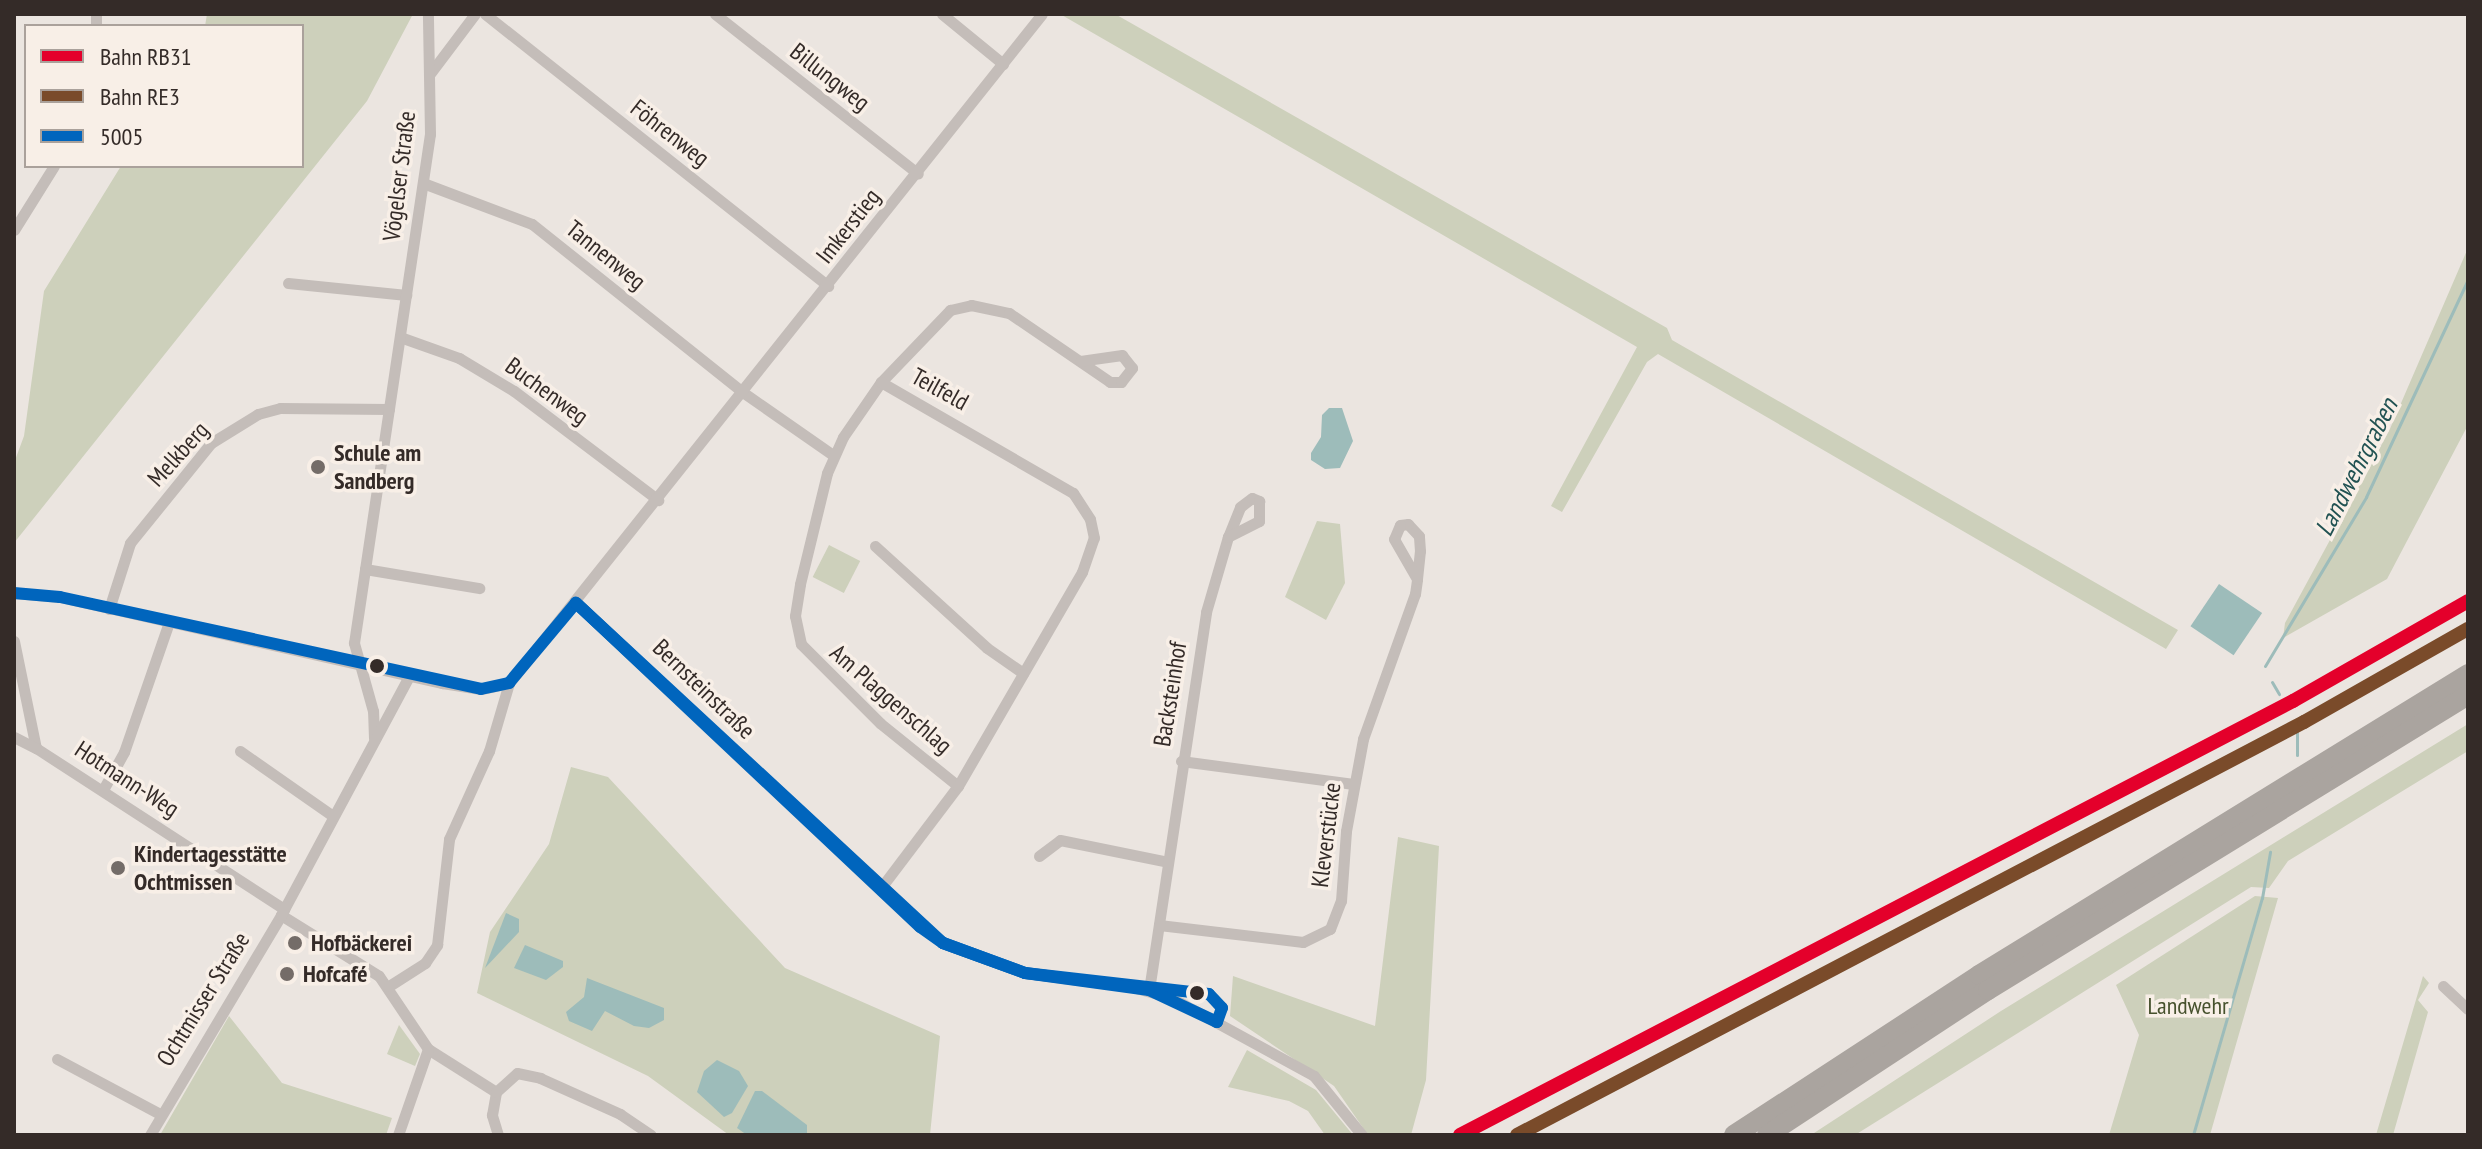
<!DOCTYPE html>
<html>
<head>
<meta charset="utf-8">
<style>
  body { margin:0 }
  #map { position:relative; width:2482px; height:1149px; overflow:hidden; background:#ebe5e0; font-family:"PT Sans Narrow",sans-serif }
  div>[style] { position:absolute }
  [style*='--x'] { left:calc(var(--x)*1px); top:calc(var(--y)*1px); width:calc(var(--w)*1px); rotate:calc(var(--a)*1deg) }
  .green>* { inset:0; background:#cdd0bb; transform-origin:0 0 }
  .water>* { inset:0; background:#9dbcba; transform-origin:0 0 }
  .stream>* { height:3px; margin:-1.5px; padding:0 1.5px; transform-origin:1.5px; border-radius:1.5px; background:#9dbcba }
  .minor>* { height:11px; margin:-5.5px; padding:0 5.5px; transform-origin:5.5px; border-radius:5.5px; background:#c4bdb9 }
  .motorway>* { height:20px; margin:-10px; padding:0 10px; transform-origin:10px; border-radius:10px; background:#aaa49f }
  .bus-1>* { height:12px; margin:-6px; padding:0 6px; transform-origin:6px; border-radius:6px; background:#0065bd }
  .rail-1>* { height:14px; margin:-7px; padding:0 7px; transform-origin:7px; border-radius:7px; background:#e4002b }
  .rail-2>* { height:14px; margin:-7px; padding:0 7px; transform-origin:7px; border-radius:7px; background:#7a4b2a }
  .dots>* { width:22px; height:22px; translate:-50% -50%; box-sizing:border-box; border:4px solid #f8efe7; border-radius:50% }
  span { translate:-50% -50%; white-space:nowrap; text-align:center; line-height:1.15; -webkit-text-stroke:7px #f8efe7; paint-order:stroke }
  .street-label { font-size:24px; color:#342b28 }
  .poi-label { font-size:24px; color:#342b28; font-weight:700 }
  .left { translate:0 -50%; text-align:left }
  .park-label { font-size:24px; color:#46512d }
  .water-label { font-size:26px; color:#215252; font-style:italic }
  .frame { position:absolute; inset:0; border:16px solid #342b28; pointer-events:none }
  .legend { position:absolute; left:24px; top:24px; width:280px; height:144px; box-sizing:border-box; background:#f8efe7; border:2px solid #aaa19b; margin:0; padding:10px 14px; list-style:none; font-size:24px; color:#342b28 }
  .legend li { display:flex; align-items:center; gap:16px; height:40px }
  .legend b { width:40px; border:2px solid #aaa19b }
</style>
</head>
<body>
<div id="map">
  <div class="green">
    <i style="clip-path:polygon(207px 14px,413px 14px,367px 101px,14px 543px,14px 463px,24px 436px,44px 291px,121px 166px,302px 166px,302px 26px,205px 26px)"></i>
    <i style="clip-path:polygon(1060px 14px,1115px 14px,1667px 328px,1672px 340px,2178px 630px,2166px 649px,1658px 354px,1647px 362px,1562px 512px,1551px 506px,1637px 347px)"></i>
    <i style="clip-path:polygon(2468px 248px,2468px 425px,2387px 579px,2283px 638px,2285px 623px,2389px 431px)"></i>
    <i style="clip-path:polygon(1317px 521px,1340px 524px,1345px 583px,1326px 620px,1285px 597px)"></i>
    <i style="left:829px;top:545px;width:35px;height:36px;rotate:27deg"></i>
    <i style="clip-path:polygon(2468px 724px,2468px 751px,2288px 861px,2269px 888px,2251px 887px,1855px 1135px,1811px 1135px,2001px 1011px)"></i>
    <i style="clip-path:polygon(571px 767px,608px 777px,785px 968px,940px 1036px,930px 1135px,729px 1135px,648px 1076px,477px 993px,490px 932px,549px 844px)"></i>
    <i style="clip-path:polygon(1398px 837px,1439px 846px,1426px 1080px,1411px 1135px,1368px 1135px,1334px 1086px,1230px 1016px,1233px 976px,1375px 1026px)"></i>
    <i style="clip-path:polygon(2255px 896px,2278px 898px,2210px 1135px,2109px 1135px,2139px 1035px,2116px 985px)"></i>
    <i style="clip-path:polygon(2423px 976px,2429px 983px,2418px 1000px,2428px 1012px,2393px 1135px,2376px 1135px)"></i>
    <i style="clip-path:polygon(229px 1016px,282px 1083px,392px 1118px,386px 1135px,160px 1135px)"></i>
    <i style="clip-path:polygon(399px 1025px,420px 1054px,415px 1066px,387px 1054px)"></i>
    <i style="clip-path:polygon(1247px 1050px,1316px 1090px,1353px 1135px,1325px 1135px,1308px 1111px,1289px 1101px,1228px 1087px)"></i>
  </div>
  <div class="water">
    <i style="clip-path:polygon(1329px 408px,1342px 408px,1353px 441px,1340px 468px,1325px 469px,1311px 460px,1311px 453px,1321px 437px,1322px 415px)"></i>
    <i style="left:2219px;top:584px;width:52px;height:51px;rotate:34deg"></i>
    <i style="clip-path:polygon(506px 913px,519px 919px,519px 932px,485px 968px)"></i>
    <i style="clip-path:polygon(525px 945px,563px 961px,563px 967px,546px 980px,514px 968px)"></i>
    <i style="clip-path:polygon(587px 978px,664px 1008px,664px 1020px,649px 1028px,634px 1026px,605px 1011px,592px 1031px,569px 1021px,566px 1012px,584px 997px)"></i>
    <i style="clip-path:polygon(717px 1060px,739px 1071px,748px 1086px,732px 1113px,724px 1117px,697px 1092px,704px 1071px)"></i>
    <i style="clip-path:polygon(755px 1091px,762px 1091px,807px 1125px,807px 1135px,747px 1135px,737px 1128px)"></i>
  </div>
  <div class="stream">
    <i style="--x:2265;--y:666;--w:197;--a:-59.1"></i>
    <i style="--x:2366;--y:497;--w:241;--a:-64.9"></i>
    <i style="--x:2272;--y:682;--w:14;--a:60"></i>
    <i style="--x:2297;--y:729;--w:26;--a:90"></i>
    <i style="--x:2193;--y:1135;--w:247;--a:-73.8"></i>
    <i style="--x:2262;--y:898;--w:47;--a:-80.1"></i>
  </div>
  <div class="minor">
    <i style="--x:96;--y:14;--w:12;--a:90"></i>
    <i style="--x:485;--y:14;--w:438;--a:38.4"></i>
    <i style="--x:715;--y:14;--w:258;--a:38.2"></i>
    <i style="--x:942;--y:14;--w:79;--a:39.3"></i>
    <i style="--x:429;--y:75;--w:76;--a:-53"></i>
    <i style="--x:423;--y:183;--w:116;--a:20.6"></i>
    <i style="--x:532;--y:224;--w:271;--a:38.6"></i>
    <i style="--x:744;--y:393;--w:108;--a:34.9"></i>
    <i style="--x:14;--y:230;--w:75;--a:-58"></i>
    <i style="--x:288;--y:283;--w:119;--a:5.8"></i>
    <i style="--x:400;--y:337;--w:63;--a:19.6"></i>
    <i style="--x:459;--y:358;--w:64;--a:31"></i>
    <i style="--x:514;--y:391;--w:181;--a:37.1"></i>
    <i style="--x:875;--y:546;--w:151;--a:42.3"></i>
    <i style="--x:987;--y:648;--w:44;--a:34.8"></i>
    <i style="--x:365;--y:569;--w:116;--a:9.5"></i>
    <i style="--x:14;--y:593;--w:46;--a:5"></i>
    <i style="--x:60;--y:597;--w:392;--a:12.7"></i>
    <i style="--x:442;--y:683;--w:39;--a:9"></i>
    <i style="--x:481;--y:689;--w:29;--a:-12"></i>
    <i style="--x:509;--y:683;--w:855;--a:-51.46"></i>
    <i style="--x:576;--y:603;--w:500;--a:42.81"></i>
    <i style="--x:943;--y:943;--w:87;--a:20.1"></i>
    <i style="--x:1025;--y:973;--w:108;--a:7.5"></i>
    <i style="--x:1132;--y:987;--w:39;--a:15"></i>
    <i style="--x:1170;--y:997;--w:164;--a:28.7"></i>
    <i style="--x:1314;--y:1076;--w:76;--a:50.9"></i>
    <i style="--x:109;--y:609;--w:69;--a:-72.3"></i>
    <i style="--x:130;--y:543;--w:129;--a:-51"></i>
    <i style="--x:211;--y:443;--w:55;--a:-31.7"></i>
    <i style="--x:258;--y:414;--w:23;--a:-15"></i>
    <i style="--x:280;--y:408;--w:109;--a:0.5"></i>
    <i style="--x:14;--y:641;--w:109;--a:78.4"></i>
    <i style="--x:36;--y:748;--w:296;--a:33"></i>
    <i style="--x:14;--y:737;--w:25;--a:27"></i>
    <i style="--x:374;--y:738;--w:27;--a:-92"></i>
    <i style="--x:373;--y:711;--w:71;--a:-105.6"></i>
    <i style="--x:354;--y:643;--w:515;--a:-81.51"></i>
    <i style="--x:430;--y:134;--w:120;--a:-91"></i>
    <i style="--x:240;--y:751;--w:113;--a:35"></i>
    <i style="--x:1181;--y:761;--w:174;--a:7.6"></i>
    <i style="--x:958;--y:786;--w:100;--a:-141.1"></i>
    <i style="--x:880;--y:723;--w:112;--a:-135"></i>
    <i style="--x:801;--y:644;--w:29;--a:-102"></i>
    <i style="--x:795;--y:616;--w:32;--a:-81"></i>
    <i style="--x:800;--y:584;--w:114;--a:-76.3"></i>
    <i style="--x:827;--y:473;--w:39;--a:-66"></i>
    <i style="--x:843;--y:437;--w:67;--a:-55.4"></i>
    <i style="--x:881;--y:382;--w:100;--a:-46.2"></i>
    <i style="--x:950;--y:310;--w:22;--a:-13"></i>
    <i style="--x:971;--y:305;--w:39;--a:12"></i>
    <i style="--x:1009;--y:313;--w:122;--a:34.3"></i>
    <i style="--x:1110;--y:382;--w:11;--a:0"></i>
    <i style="--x:1121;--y:382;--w:18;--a:-52"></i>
    <i style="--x:1132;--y:368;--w:16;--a:-128"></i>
    <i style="--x:1122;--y:355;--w:42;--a:171.9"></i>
    <i style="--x:104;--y:788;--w:41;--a:-60.9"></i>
    <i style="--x:124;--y:752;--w:138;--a:-70.9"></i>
    <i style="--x:1039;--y:856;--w:26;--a:-37"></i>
    <i style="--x:1060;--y:840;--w:110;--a:11.5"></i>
    <i style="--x:880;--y:889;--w:129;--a:-52.9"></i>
    <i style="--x:958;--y:786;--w:247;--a:-59.9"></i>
    <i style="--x:1082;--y:572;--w:36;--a:-71"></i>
    <i style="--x:1094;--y:538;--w:19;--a:-102"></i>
    <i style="--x:1090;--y:519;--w:31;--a:-123"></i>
    <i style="--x:1073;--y:493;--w:222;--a:-150"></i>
    <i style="--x:281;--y:915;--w:115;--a:31.9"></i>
    <i style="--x:379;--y:976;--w:88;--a:56.1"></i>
    <i style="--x:428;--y:1049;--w:80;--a:32.3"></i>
    <i style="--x:1159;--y:925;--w:145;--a:6.7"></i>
    <i style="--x:1303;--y:942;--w:30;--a:-26"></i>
    <i style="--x:1330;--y:929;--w:30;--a:-69"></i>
    <i style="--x:1341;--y:901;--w:70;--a:-85.9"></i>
    <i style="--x:1346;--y:831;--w:94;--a:-79.5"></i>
    <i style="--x:1363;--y:739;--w:154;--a:-70.3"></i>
    <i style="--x:1415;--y:594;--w:15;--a:-82"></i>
    <i style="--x:1417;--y:579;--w:28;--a:-84"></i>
    <i style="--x:1420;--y:551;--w:15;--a:-94"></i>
    <i style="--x:1419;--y:536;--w:16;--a:-133"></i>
    <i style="--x:1408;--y:524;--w:8;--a:173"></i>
    <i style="--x:1400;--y:525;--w:15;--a:113"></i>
    <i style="--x:1394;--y:539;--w:46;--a:60.1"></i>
    <i style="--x:389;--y:986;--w:43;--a:-32.6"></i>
    <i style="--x:425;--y:963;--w:22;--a:-56"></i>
    <i style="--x:437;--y:945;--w:107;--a:-83.5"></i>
    <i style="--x:449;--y:839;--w:97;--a:-65.6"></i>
    <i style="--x:489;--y:751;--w:71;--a:-73.6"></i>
    <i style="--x:2443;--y:986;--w:34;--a:43"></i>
    <i style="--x:1149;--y:990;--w:382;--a:-81.4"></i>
    <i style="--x:1206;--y:612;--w:78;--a:-73.7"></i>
    <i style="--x:1228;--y:537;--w:32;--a:-68"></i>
    <i style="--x:1240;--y:507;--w:15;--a:-37"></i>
    <i style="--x:1252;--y:498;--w:8;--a:23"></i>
    <i style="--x:1259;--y:501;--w:20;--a:90"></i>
    <i style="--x:1259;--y:521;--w:35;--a:153"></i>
    <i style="--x:57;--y:1059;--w:117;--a:28.1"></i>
    <i style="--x:150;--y:1135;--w:256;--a:-59.2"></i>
    <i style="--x:281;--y:915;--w:271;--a:-61.8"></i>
    <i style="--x:398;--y:1135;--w:91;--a:-70.8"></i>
    <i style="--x:498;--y:1135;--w:21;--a:-107"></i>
    <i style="--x:492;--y:1115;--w:23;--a:-80"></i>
    <i style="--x:496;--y:1092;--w:28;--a:-42"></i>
    <i style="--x:517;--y:1073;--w:24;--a:12"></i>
    <i style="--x:540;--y:1078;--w:88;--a:24.2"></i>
    <i style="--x:620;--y:1114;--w:37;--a:34"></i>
  </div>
  <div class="motorway">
    <i style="--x:1734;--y:1135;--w:293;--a:-33.1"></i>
    <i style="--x:1979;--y:975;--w:574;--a:-31.61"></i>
    <i style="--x:1767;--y:1135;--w:264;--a:-33.3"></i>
    <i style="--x:1988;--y:990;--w:563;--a:-31.57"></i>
  </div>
  <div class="bus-1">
    <i style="--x:14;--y:593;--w:46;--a:5"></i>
    <i style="--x:60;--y:597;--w:431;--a:12.3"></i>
    <i style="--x:481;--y:689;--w:29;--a:-12"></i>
    <i style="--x:509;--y:683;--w:104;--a:-50.1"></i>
    <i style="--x:576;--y:603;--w:500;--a:42.81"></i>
    <i style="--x:943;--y:943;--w:28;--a:-145"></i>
    <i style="--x:920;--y:927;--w:473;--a:-136.7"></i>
    <i style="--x:943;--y:943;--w:87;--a:20.1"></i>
    <i style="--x:943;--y:943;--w:87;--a:20.1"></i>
    <i style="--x:1025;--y:973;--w:185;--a:6.5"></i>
    <i style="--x:1209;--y:994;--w:19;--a:47"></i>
    <i style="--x:1222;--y:1008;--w:15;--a:110"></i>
    <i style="--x:1217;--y:1022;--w:75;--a:-154.8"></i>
    <i style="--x:1149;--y:990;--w:125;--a:-172.2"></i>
  </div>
  <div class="rail-1">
    <i style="--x:1460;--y:1135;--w:939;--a:-27.52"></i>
    <i style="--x:2293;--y:701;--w:202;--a:-29.7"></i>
  </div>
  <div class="rail-2">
    <i style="--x:1517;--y:1135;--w:889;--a:-27.69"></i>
    <i style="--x:2304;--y:722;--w:189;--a:-29.6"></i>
  </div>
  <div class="dots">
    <i style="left:318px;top:467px;background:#746c68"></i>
    <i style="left:377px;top:666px;background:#342b28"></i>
    <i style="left:118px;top:868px;background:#746c68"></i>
    <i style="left:295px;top:943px;background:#746c68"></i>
    <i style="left:287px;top:974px;background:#746c68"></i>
    <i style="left:1197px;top:993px;background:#342b28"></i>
  </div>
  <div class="street-label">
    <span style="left:830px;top:77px;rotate:38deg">Billungweg</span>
    <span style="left:670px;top:133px;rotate:38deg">Föhrenweg</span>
    <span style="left:399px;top:176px;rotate:-83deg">Vögelser Straße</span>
    <span style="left:848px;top:226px;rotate:-52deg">Imkerstieg</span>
    <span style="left:606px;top:255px;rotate:39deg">Tannenweg</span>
    <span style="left:940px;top:389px;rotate:29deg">Teilfeld</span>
    <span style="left:547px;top:391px;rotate:36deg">Buchenweg</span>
    <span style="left:178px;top:454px;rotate:-48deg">Melkberg</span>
    <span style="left:704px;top:689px;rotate:44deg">Bernsteinstraße</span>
    <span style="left:1170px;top:694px;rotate:-81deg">Backsteinhof</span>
    <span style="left:891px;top:699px;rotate:41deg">Am Plaggenschlag</span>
    <span style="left:127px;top:779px;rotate:33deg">Hotmann-Weg</span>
    <span style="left:1326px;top:835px;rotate:-83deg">Kleverstücke</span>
    <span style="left:203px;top:999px;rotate:-58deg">Ochtmisser Straße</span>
  </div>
  <div class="poi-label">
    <span class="left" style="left:334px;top:467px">Schule am<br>Sandberg</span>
    <span class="left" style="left:134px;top:868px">Kindertagesstätte<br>Ochtmissen</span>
    <span class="left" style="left:311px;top:943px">Hofbäckerei</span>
    <span class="left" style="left:303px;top:974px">Hofcafé</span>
  </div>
  <div class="park-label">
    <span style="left:2188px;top:1006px">Landwehr</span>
  </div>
  <div class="water-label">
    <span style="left:2356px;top:467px;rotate:-63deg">Landwehrgraben</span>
  </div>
  <div class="frame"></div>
  <ul class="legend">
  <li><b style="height:10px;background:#e4002b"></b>Bahn RB31</li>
  <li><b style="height:10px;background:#7a4b2a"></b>Bahn RE3</li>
  <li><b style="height:10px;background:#0065bd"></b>5005</li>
  </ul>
</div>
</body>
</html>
